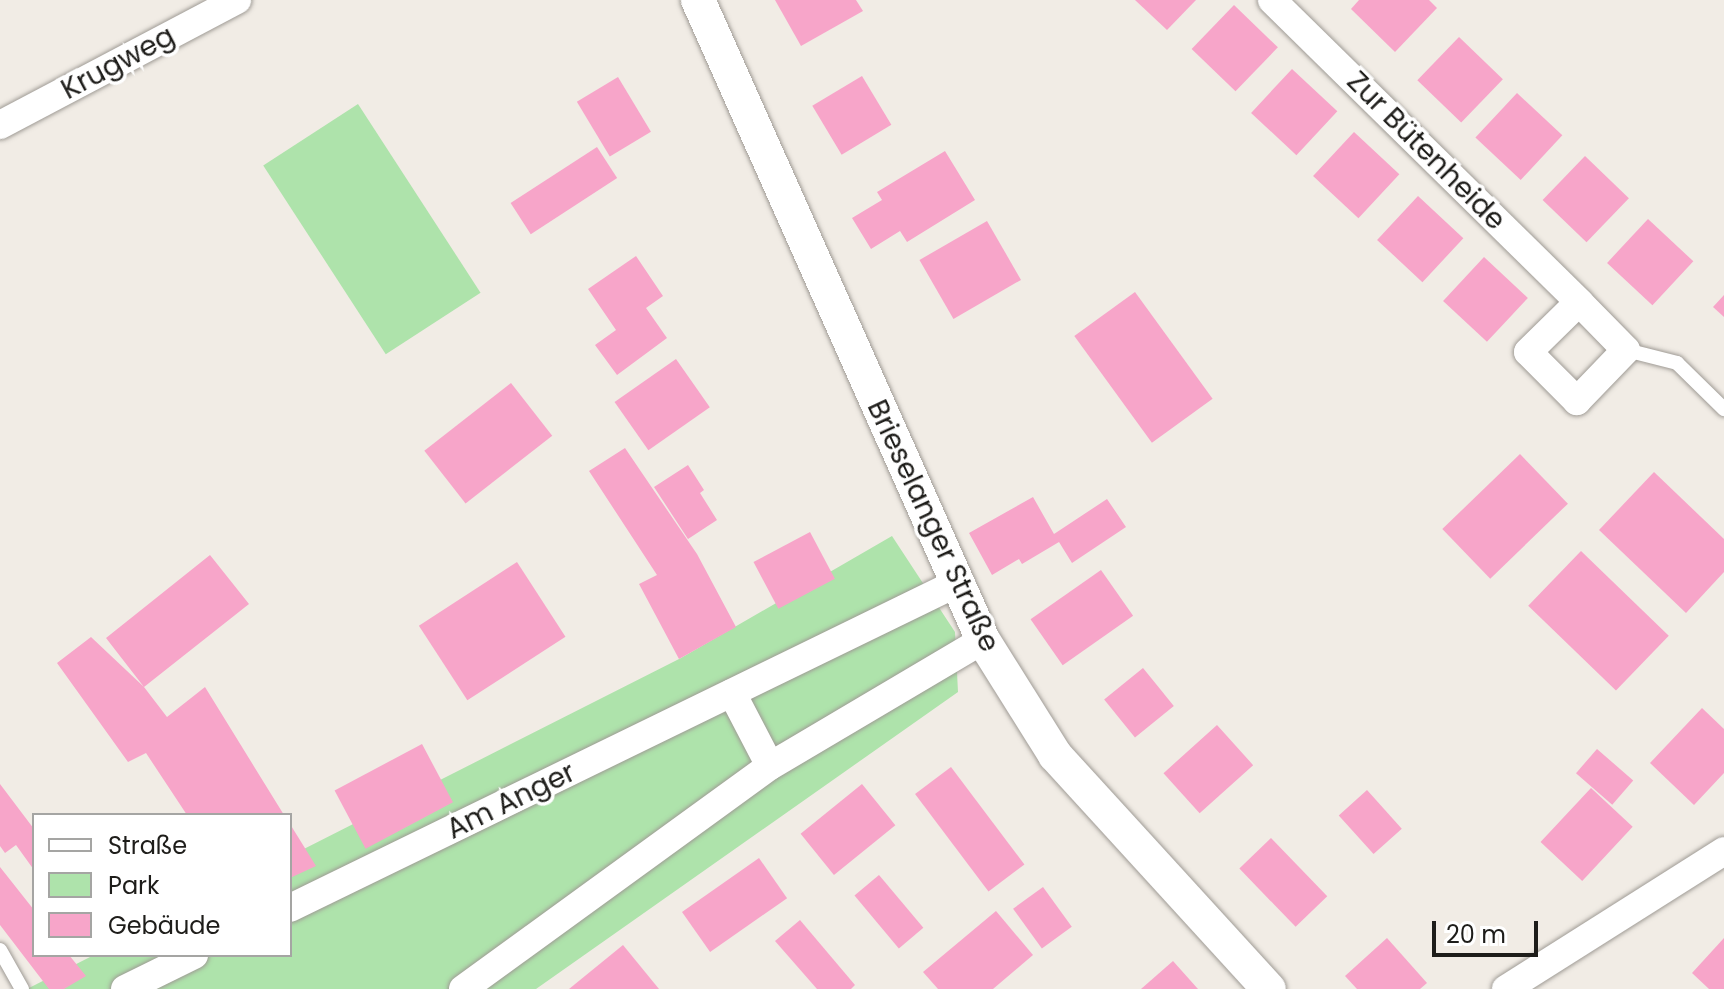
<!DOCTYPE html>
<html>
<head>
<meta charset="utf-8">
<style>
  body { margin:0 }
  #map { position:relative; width:1724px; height:989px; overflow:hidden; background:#f1ece5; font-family:Poppins,sans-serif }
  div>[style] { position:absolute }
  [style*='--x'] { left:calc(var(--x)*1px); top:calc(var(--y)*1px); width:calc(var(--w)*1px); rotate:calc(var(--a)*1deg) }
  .green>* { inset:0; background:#aee3ab; transform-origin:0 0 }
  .building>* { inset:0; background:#f7a5c9; transform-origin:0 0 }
  .roads { filter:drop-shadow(0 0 2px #9f9b95) drop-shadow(0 0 2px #9f9b95) }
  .service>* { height:14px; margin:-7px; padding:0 7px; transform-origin:7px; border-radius:7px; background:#fff }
  .minor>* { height:28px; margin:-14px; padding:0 14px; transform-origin:14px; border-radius:14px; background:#fff }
  .tertiary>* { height:34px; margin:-17px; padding:0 17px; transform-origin:17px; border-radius:17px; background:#fff }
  span { translate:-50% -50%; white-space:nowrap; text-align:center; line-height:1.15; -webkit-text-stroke:7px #fff; paint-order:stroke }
  .street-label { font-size:28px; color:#1e1d1a }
  .legend { position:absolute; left:32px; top:813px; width:260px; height:144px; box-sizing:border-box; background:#fff; border:2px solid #a5a5a3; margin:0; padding:10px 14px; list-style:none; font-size:24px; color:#1e1d1a }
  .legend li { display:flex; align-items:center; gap:16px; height:40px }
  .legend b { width:40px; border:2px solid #a5a5a3 }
  .scale { position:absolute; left:1432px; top:921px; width:106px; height:36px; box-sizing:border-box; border:4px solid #1e1d1a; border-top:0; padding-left:10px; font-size:24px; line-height:28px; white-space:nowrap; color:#1e1d1a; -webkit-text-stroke:6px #fff; paint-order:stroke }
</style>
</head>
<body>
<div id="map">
  <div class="green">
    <i style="left:358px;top:104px;width:225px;height:113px;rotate:57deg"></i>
    <i style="clip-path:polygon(892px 536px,955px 632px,958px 692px,536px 989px,27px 989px,94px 955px,290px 955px,290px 856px,681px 658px)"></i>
  </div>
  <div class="building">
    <i style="clip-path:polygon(775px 0,856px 0,863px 11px,801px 46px)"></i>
    <i style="clip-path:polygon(1135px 0,1196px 0,1167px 30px)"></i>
    <i style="clip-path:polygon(1359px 0,1429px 0,1437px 8px,1395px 52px,1351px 9px)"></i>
    <i style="left:1234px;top:5px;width:61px;height:61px;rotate:44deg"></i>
    <i style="left:1459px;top:37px;width:61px;height:60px;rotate:44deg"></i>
    <i style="left:1292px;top:69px;width:62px;height:60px;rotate:43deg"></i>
    <i style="left:862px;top:76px;width:57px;height:58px;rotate:59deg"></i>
    <i style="left:618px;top:77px;width:64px;height:48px;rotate:59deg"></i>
    <i style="left:1517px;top:93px;width:62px;height:61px;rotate:43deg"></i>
    <i style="left:1354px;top:132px;width:62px;height:60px;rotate:43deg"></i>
    <i style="left:597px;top:147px;width:37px;height:103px;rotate:57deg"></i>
    <i style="clip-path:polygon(945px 151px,975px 200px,907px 242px,900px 231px,871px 249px,852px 218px,882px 200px,877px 192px)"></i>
    <i style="left:1585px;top:156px;width:61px;height:61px;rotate:44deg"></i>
    <i style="left:1418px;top:196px;width:62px;height:60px;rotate:43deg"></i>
    <i style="left:1648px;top:219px;width:62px;height:60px;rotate:43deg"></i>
    <i style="left:987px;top:221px;width:68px;height:78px;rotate:60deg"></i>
    <i style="clip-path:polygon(636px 256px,663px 296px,646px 308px,667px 338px,617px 375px,595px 345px,616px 330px,588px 289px)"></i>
    <i style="left:1484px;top:257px;width:60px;height:60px;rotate:43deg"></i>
    <i style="left:1135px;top:292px;width:132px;height:75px;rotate:54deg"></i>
    <i style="clip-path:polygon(1724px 295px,1724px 317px,1713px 307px)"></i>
    <i style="left:676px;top:359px;width:59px;height:75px;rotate:55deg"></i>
    <i style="left:511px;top:383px;width:67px;height:110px;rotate:52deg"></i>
    <i style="clip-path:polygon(625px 448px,697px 554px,736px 627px,679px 659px,639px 584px,657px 575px,589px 471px)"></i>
    <i style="left:1520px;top:454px;width:69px;height:108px;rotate:46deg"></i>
    <i style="clip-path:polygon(688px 465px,704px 490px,700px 493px,717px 520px,688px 539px,654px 487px)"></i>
    <i style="clip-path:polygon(1654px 472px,1724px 539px,1724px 572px,1686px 613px,1599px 530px)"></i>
    <i style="clip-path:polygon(1033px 497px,1054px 534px,1107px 499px,1126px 527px,1072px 563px,1059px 542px,1022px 564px,1019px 559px,992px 575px,969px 533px)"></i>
    <i style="left:810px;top:532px;width:53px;height:64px;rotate:62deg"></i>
    <i style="left:1581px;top:551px;width:122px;height:76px;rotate:44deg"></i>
    <i style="clip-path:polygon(210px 555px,249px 604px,144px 687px,167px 717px,205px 687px,284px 815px,187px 815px,146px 753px,128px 762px,57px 663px,91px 637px,144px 687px,106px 638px)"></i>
    <i style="left:517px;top:562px;width:89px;height:117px;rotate:57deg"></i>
    <i style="left:1101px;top:570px;width:56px;height:86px;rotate:55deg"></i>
    <i style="left:1143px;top:668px;width:49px;height:50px;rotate:51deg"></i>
    <i style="clip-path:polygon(1702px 708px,1724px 729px,1724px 773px,1694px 805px,1650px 763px)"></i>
    <i style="left:1217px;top:725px;width:54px;height:72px;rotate:48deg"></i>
    <i style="left:422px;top:744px;width:66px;height:99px;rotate:62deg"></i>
    <i style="left:1597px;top:749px;width:48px;height:32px;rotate:41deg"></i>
    <i style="left:951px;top:767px;width:122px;height:45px;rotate:53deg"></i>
    <i style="clip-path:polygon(0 784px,34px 829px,34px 870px,16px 845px,5px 853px,0 846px)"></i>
    <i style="left:862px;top:784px;width:53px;height:79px;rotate:51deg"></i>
    <i style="left:1591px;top:788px;width:57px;height:74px;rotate:43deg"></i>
    <i style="left:1367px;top:790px;width:52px;height:38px;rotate:48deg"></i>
    <i style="clip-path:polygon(290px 824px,316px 866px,290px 878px)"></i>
    <i style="left:1271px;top:838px;width:81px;height:44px;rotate:46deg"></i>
    <i style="left:759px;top:858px;width:49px;height:94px;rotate:55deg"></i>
    <i style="clip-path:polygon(0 867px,34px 910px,34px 955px,69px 955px,86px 976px,64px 989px,49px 989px,0 925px)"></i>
    <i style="left:879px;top:875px;width:69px;height:32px;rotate:50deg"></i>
    <i style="left:1043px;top:887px;width:49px;height:37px;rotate:54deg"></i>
    <i style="clip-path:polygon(996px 911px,1033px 955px,993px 989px,938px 989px,923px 972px)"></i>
    <i style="clip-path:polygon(800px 920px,855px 985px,851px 989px,817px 989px,775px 941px)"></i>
    <i style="clip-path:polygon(1387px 938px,1427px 983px,1420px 989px,1357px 989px,1345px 976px)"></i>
    <i style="clip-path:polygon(1724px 938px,1724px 989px,1709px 989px,1692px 973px)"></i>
    <i style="clip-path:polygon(623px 945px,659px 989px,569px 989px)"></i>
    <i style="clip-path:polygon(1173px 961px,1198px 989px,1141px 989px)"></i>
  </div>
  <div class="roads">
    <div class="service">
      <i style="--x:1626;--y:350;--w:53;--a:14.3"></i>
      <i style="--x:1677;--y:363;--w:66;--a:44.4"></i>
      <i style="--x:0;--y:950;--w:45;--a:60.6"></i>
    </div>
    <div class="minor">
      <i style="--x:1272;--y:0;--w:431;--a:44.5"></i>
      <i style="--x:1579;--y:302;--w:67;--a:45.6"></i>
      <i style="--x:1626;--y:350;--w:71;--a:133.9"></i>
      <i style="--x:1577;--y:401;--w:69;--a:-135"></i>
      <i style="--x:1528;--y:352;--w:71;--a:-44.4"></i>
      <i style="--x:0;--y:125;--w:268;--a:-27.8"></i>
      <i style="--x:732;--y:693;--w:82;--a:62.5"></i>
      <i style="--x:290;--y:908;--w:740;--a:-25.98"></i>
      <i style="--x:125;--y:989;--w:77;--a:-26.2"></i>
      <i style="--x:463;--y:989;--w:379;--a:-36"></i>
      <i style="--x:770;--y:766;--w:247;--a:-30.6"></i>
      <i style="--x:1506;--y:989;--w:258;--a:-32.3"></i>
    </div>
    <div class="tertiary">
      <i style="--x:698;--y:0;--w:701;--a:66"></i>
      <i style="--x:983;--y:640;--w:136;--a:57.9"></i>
      <i style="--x:1055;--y:755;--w:317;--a:47.6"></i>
    </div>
  </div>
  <div class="street-label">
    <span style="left:118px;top:63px;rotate:-28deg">Krugweg</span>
    <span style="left:1426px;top:151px;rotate:45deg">Zur Bütenheide</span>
    <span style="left:933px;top:526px;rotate:65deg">Brieselanger Straße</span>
    <span style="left:511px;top:801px;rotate:-26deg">Am Anger</span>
  </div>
  <ul class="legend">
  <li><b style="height:10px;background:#fff"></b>Straße</li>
  <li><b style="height:22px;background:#aee3ab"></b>Park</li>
  <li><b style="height:22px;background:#f7a5c9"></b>Gebäude</li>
  </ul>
  <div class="scale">20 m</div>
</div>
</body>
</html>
